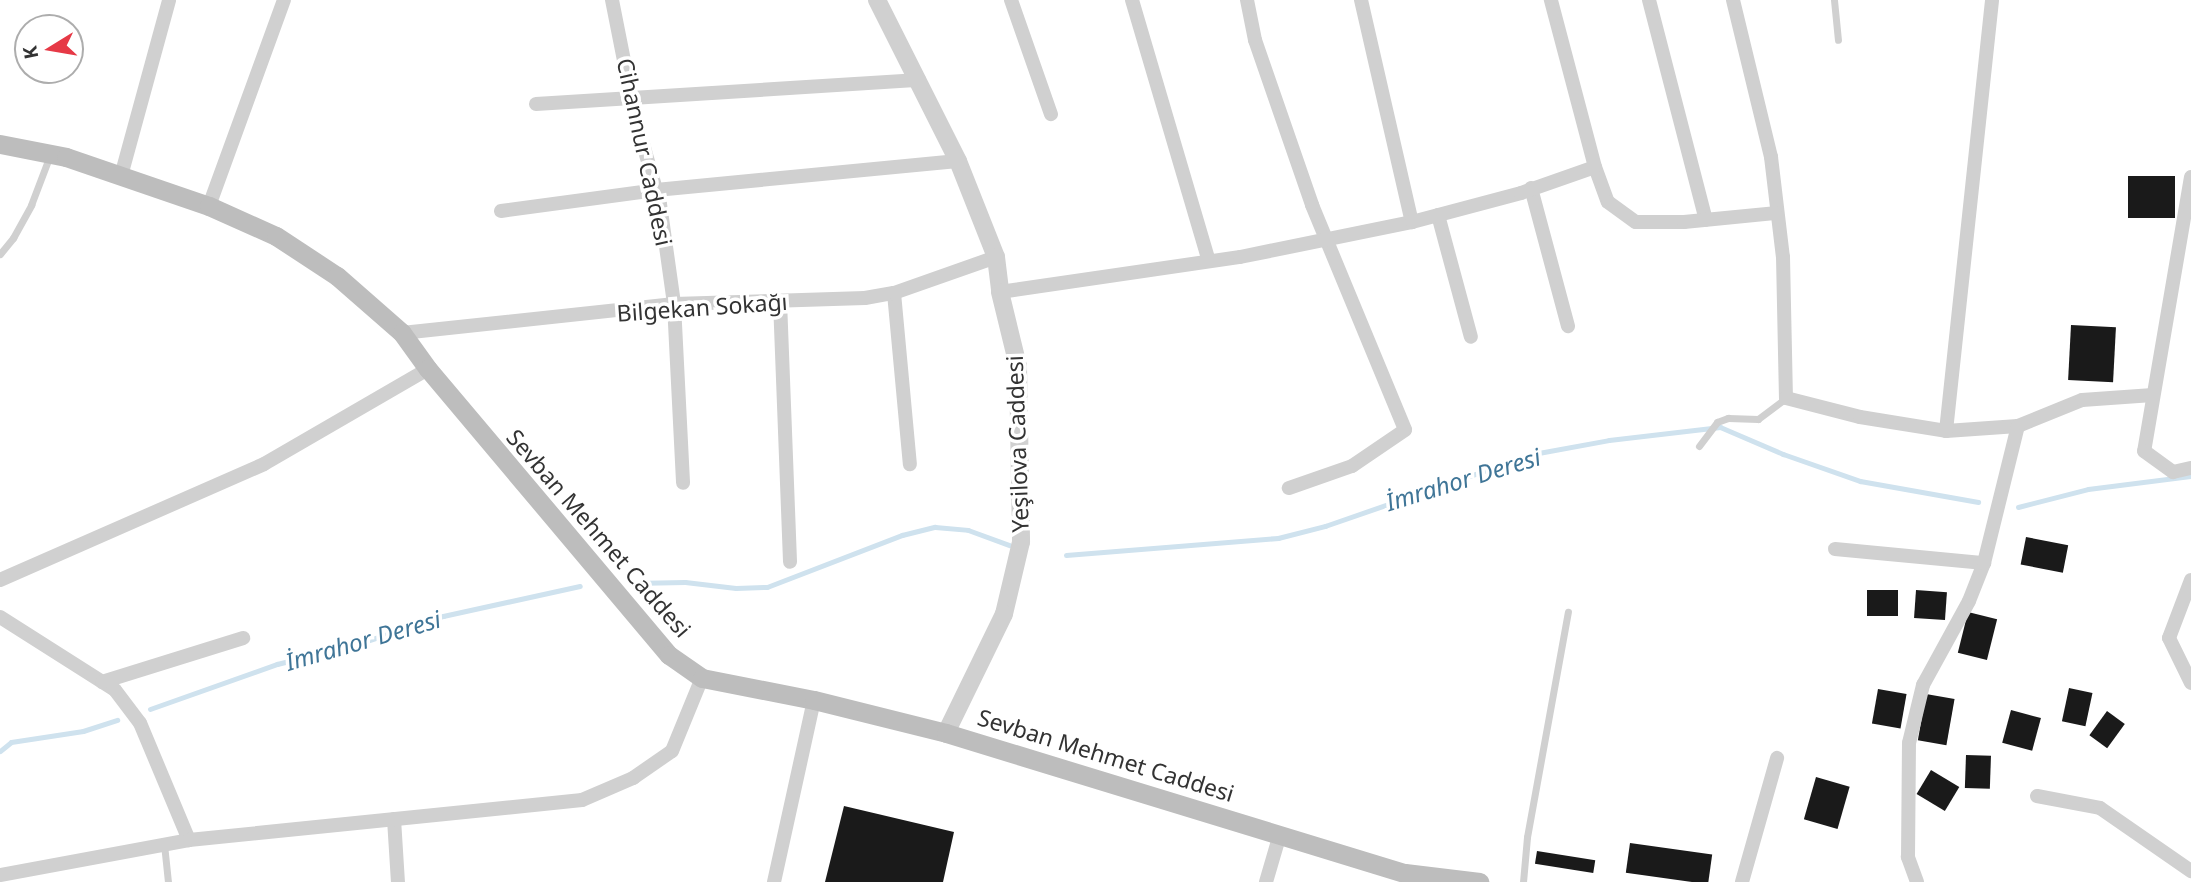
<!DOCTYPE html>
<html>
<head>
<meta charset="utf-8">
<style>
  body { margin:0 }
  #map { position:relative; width:2191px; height:882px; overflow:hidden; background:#fff; font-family:"Noto Sans",sans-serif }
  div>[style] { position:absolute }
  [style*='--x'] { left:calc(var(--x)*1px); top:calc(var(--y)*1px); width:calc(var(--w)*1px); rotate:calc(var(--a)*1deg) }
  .stream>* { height:5px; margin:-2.5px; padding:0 2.5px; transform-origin:2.5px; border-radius:2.5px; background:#cfe2ee }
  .building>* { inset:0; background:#1a1a1a; transform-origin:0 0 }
  .service>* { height:7px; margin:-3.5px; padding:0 3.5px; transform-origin:3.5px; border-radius:3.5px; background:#d0d0d0 }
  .minor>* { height:14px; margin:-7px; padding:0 7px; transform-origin:7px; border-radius:7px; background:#d0d0d0 }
  .tertiary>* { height:18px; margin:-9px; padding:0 9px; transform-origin:9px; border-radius:9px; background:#d0d0d0 }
  .secondary>* { height:19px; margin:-9.5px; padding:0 9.5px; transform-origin:9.5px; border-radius:9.5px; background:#bdbdbd }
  span { translate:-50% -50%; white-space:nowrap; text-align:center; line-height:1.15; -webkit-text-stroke:7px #fff; paint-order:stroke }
  .street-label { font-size:23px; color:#333 }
  .water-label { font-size:24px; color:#3f7597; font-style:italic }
  .north { position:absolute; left:14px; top:14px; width:70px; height:70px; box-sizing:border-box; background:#fff; border:2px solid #adadad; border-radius:50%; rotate:259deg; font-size:19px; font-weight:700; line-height:28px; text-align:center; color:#333 }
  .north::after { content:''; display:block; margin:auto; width:24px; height:32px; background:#e63946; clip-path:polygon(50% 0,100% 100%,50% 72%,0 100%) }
</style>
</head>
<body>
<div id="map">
  <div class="stream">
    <i style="--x:2018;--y:507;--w:72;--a:-14.4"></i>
    <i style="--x:2088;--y:489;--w:104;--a:-7.2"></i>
    <i style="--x:1066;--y:555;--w:213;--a:-4.6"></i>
    <i style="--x:1278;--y:538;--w:49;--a:-14.3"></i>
    <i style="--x:1325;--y:526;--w:220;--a:-19.1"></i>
    <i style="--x:1533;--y:454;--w:77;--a:-10.4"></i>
    <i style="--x:1609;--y:440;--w:112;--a:-6.7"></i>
    <i style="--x:1720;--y:427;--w:69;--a:23.2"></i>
    <i style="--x:1783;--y:454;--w:82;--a:19.3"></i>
    <i style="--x:1860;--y:481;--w:120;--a:10.1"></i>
    <i style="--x:633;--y:583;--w:52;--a:-1.1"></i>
    <i style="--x:685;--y:582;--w:51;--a:6.7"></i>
    <i style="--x:736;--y:588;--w:31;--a:-2"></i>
    <i style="--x:767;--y:587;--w:145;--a:-21.1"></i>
    <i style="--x:902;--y:535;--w:34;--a:-14"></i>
    <i style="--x:935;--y:527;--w:33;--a:5"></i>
    <i style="--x:968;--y:530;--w:44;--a:20.1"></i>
    <i style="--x:150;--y:709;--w:135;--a:-19.5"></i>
    <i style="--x:277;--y:664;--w:79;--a:-13.9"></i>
    <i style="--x:354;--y:645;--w:94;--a:-18"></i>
    <i style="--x:443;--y:616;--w:140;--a:-12.4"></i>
    <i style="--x:0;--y:751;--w:14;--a:-39"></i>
    <i style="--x:11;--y:742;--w:73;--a:-8.7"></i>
    <i style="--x:83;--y:731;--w:36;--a:-18"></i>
  </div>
  <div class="building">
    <i style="left:2128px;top:176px;width:47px;height:42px"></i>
    <i style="left:2071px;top:325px;width:45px;height:55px;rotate:3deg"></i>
    <i style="left:2026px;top:537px;width:43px;height:28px;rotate:11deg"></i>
    <i style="left:1867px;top:590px;width:31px;height:26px"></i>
    <i style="left:1916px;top:590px;width:31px;height:28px;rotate:4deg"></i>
    <i style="left:1968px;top:612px;width:30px;height:42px;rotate:14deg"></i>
    <i style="left:2069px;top:688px;width:24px;height:34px;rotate:12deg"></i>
    <i style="left:1878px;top:689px;width:29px;height:35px;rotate:10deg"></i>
    <i style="left:1926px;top:694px;width:29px;height:47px;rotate:10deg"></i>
    <i style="left:2011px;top:710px;width:31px;height:34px;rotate:15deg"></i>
    <i style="left:2107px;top:711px;width:22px;height:30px;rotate:36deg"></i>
    <i style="left:1966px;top:755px;width:25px;height:33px;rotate:2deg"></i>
    <i style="left:1931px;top:770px;width:33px;height:28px;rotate:31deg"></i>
    <i style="left:1816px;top:777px;width:35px;height:44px;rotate:16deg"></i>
    <i style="clip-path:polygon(844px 806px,954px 832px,943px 882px,825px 882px)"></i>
    <i style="left:1630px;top:843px;width:83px;height:30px;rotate:8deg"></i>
    <i style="left:1537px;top:851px;width:59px;height:13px;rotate:9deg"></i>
  </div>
  <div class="service">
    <i style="--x:1834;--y:0;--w:40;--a:84.3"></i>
    <i style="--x:0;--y:254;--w:21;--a:-51"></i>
    <i style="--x:13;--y:238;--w:38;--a:-61"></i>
    <i style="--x:31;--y:205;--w:53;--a:-69.2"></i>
    <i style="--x:1699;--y:446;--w:30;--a:-53"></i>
    <i style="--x:1717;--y:422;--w:12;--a:-20"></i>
    <i style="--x:1728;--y:418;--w:30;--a:2"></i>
    <i style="--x:1758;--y:419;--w:35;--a:-37"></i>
    <i style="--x:164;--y:844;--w:38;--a:84"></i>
    <i style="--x:1523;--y:882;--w:45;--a:-84.9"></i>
    <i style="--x:1527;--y:837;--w:229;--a:-79.7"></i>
  </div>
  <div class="minor">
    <i style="--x:612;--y:0;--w:118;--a:78.8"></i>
    <i style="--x:635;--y:116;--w:91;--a:74.1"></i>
    <i style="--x:660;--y:204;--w:101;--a:82"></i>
    <i style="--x:674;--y:304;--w:179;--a:87.1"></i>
    <i style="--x:1011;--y:0;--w:121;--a:70.7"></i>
    <i style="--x:1132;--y:0;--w:272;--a:73.6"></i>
    <i style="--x:1247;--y:0;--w:41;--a:78.7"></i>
    <i style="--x:1255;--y:40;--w:175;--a:70.9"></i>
    <i style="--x:1312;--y:205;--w:243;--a:67.5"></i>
    <i style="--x:1405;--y:430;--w:64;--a:145.8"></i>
    <i style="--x:1352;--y:466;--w:67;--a:160.8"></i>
    <i style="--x:1361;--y:0;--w:228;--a:77.1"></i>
    <i style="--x:1649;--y:0;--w:227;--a:75.5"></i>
    <i style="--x:1733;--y:0;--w:162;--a:76.4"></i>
    <i style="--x:1771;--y:157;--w:101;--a:83.2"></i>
    <i style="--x:1783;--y:257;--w:141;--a:88.8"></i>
    <i style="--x:1786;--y:398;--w:76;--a:14.4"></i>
    <i style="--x:1860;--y:417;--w:87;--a:9.2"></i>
    <i style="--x:1946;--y:431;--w:72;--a:-4"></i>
    <i style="--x:2018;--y:426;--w:69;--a:-22.1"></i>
    <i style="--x:2082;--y:400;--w:71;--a:-4"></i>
    <i style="--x:536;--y:104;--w:384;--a:-3.6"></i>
    <i style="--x:1595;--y:167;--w:37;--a:70"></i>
    <i style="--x:1608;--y:202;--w:34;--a:36"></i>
    <i style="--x:1636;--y:222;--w:48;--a:0"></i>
    <i style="--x:1684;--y:222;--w:91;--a:-5.6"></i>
    <i style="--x:121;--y:176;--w:182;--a:-74.7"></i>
    <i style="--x:2191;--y:177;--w:278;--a:99.7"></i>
    <i style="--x:2144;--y:451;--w:36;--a:36"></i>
    <i style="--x:2173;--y:472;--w:18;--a:-13"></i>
    <i style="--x:1531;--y:188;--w:143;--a:75"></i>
    <i style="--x:209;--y:206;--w:219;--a:-70"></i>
    <i style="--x:501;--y:211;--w:156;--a:-7.7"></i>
    <i style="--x:656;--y:190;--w:303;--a:-5.5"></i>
    <i style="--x:1438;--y:215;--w:126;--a:74.9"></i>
    <i style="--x:1000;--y:292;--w:243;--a:-8.3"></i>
    <i style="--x:1240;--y:257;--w:176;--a:-11.5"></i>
    <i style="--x:1412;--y:222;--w:113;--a:-14.9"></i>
    <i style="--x:1521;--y:193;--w:78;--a:-19.4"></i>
    <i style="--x:1595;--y:167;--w:173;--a:-104.8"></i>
    <i style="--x:894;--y:293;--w:172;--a:84.7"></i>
    <i style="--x:780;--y:301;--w:261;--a:87.8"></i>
    <i style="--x:402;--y:333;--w:274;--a:-6.1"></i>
    <i style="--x:674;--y:304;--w:191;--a:-1.8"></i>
    <i style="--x:865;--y:298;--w:29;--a:-10"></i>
    <i style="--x:894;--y:293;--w:108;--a:-19.4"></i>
    <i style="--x:1946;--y:431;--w:433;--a:-83.9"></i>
    <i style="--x:1835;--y:549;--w:150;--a:5.4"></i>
    <i style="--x:0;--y:580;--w:288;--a:-23.7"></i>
    <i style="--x:264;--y:464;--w:190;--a:-30.1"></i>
    <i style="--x:2191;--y:580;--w:62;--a:110.8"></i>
    <i style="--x:2169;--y:638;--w:50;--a:63.9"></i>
    <i style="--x:0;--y:617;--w:136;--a:32.4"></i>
    <i style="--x:115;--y:690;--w:41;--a:52.9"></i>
    <i style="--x:140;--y:723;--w:127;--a:67.3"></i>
    <i style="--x:102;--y:682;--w:148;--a:-17.3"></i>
    <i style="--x:2037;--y:796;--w:64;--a:10.8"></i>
    <i style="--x:2100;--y:808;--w:111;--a:34.7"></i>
    <i style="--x:394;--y:819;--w:63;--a:86.4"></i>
    <i style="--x:0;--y:875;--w:192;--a:-10.5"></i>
    <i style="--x:189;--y:840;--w:395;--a:-5.8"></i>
    <i style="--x:582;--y:800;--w:56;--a:-23.3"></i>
    <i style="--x:633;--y:778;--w:47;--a:-34.7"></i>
    <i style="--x:672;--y:751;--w:79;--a:-67.7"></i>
    <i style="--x:774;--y:882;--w:186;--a:-77.6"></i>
    <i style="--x:1266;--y:882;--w:50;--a:-73.7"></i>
    <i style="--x:1742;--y:882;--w:129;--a:-74.2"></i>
    <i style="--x:1917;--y:882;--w:27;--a:-110"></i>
    <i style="--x:1908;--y:857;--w:114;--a:-89.5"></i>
    <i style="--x:1909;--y:743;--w:60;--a:-76.4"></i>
    <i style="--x:1923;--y:685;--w:96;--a:-61.3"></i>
    <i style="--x:1969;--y:601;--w:41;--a:-68.5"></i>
    <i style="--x:1984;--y:563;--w:141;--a:-76.1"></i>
  </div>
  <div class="tertiary">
    <i style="--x:877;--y:0;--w:180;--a:63.3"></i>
    <i style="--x:958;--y:161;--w:103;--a:68.4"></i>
    <i style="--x:996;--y:257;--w:35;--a:83"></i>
    <i style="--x:1000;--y:292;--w:76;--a:76.3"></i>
    <i style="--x:1018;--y:366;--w:176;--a:89"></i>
    <i style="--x:1021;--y:542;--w:74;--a:103.3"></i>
    <i style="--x:1004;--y:614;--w:132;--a:116"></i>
  </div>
  <div class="secondary">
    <i style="--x:0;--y:144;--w:67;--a:11.1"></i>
    <i style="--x:66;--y:157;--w:151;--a:18.9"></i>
    <i style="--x:209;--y:206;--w:73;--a:24.1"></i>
    <i style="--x:276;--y:236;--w:73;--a:33.3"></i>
    <i style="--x:337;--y:276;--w:86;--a:41.2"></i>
    <i style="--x:402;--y:333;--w:44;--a:54.2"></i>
    <i style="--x:428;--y:369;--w:374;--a:49.9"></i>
    <i style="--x:669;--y:655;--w:40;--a:34.9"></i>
    <i style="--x:702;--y:678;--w:114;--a:11.1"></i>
    <i style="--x:814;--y:700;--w:136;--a:14"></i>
    <i style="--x:946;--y:733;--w:480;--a:17"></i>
    <i style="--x:1405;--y:873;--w:75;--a:6.9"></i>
  </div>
  <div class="street-label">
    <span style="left:645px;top:152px;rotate:78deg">Cihannur Caddesi</span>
    <span style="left:702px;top:307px;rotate:-4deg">Bilgekan Sokağı</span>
    <span style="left:1017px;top:444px;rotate:-92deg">Yeşilova Caddesi</span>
    <span style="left:599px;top:533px;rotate:49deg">Sevban Mehmet Caddesi</span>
    <span style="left:1106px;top:755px;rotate:17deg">Sevban Mehmet Caddesi</span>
  </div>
  <div class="water-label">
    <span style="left:1463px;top:479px;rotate:-17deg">İmrahor Deresi</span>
    <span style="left:363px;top:640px;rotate:-16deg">İmrahor Deresi</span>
  </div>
  <div class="north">K</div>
</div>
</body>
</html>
